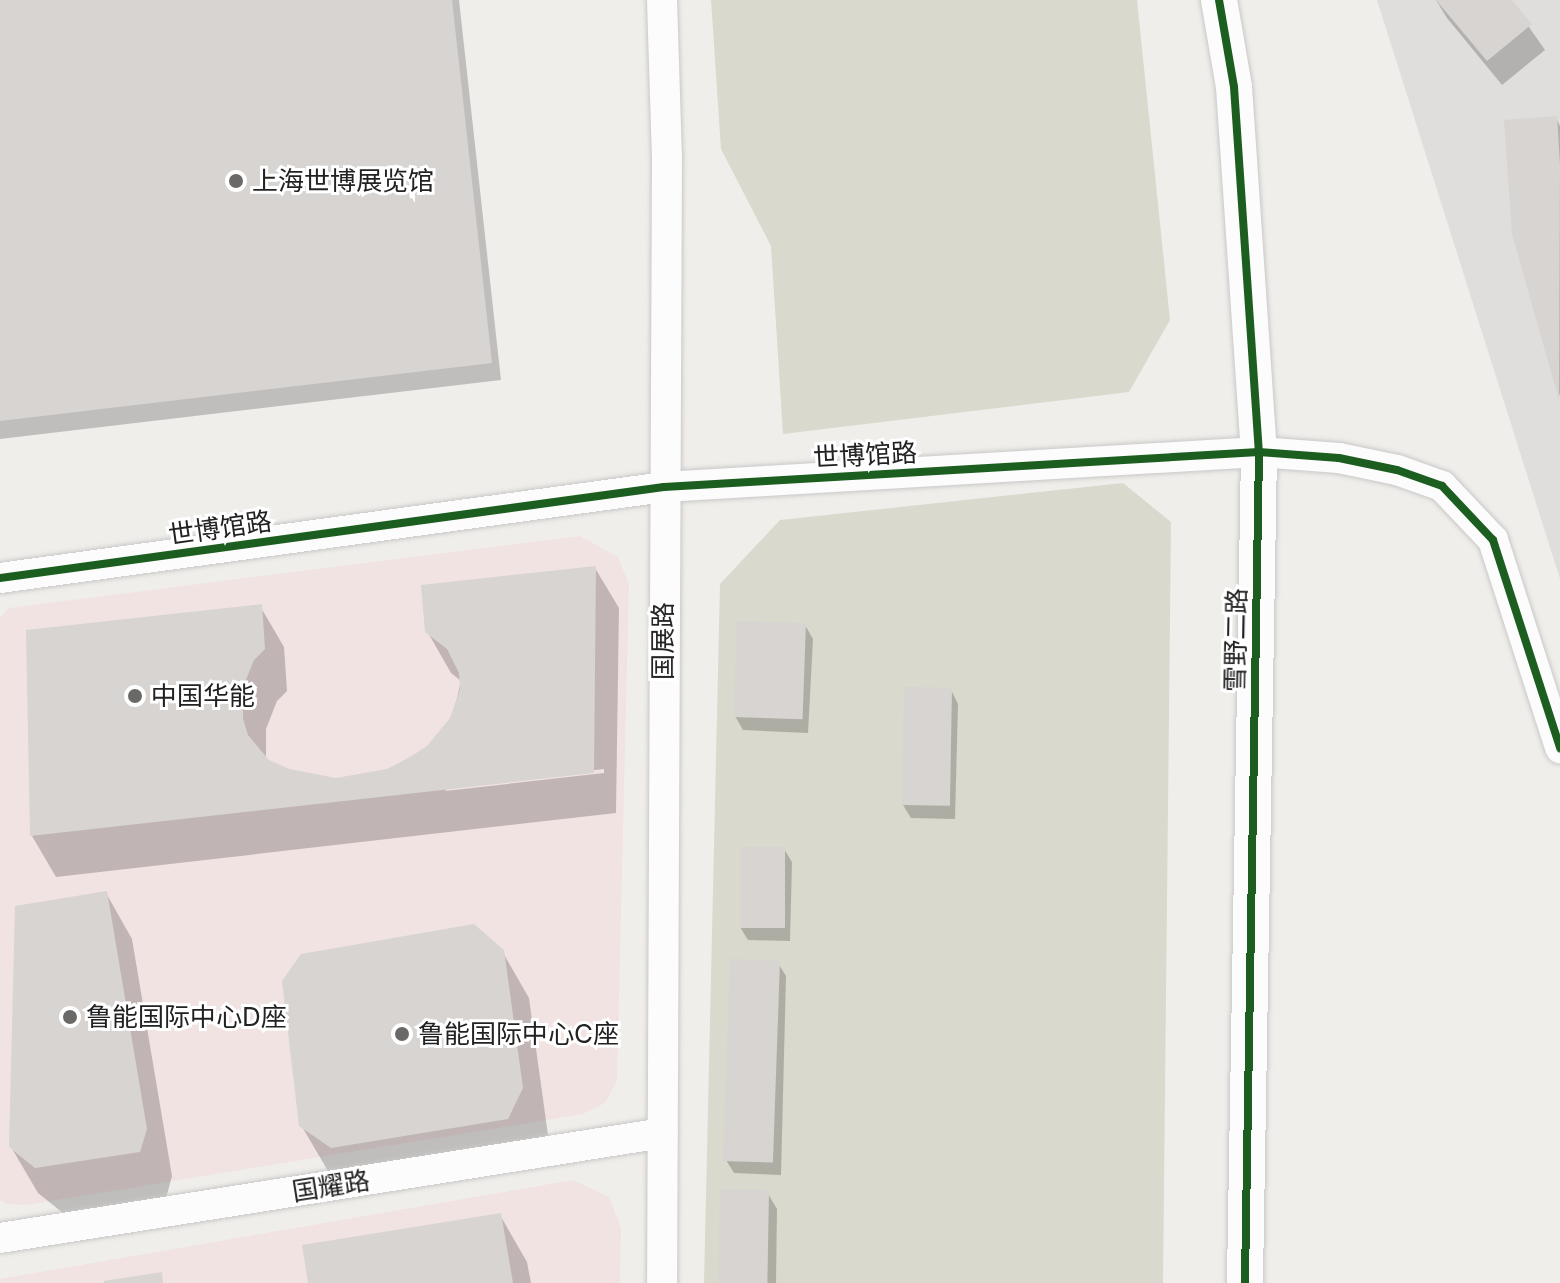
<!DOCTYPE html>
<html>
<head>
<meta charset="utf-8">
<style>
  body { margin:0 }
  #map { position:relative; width:1560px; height:1283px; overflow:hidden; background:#f0eeeb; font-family:Inter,"Noto Sans SC",sans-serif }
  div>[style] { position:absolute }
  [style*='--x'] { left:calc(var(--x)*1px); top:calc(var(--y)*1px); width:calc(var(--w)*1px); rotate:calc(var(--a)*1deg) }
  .residential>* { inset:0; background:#dfdedc }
  .commercial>* { inset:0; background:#f1e3e1 }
  .construction>* { inset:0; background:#d9d9cd }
  .shadow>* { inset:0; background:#0003 }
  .building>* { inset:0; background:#d7d4d2; transform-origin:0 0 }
  .roads { filter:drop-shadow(0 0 2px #c9c8c7) drop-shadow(0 0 2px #c9c8c7) }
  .minor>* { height:30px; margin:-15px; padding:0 15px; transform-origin:15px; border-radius:15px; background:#fdfcfc }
  .tertiary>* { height:36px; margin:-18px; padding:0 18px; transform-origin:18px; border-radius:18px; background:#fdfcfc }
  .cycleway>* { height:8px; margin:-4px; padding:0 4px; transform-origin:4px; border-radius:4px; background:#1b5e20 }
  .dots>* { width:22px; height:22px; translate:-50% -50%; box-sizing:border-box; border:4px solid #fff; border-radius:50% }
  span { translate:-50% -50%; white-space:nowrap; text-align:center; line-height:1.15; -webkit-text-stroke:6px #fff; paint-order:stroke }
  .poi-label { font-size:26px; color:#222 }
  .left { translate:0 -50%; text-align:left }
  .street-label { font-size:26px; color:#222 }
</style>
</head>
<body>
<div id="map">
  <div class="residential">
    <i style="clip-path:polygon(1377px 0,1560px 0,1560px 579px)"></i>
  </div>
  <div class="commercial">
    <i style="clip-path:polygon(580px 536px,618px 557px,629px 584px,617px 1081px,605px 1103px,583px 1114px,26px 1205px,6px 1204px,0 1200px,0 618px,9px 608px)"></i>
    <i style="clip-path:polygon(573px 1180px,609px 1197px,621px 1228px,620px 1283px,0 1283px,0 1279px)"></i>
  </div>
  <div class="construction">
    <i style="clip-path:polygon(711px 0,1137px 0,1170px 320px,1129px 392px,783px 434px,771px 246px,721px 149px)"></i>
    <i style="clip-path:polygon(1123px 483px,1171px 522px,1163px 1283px,704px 1283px,720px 584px,780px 520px)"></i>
  </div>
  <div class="shadow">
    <i style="clip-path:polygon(0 0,459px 0,501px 380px,0 439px)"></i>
    <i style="clip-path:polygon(1436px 0,1510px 0,1545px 50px,1502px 85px,1447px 18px)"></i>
    <i style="clip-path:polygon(1556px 118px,1560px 126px,1560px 396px,1514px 234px)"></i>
    <i style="clip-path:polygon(evenodd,595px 568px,619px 608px,616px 813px,56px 877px,32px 836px,260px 606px,284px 647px,287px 691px,277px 701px,266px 729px,266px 759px,289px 771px,336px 780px,387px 771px,428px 747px,452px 719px,461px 681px,451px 673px,427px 631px,595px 568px,604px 769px,604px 773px,445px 791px,449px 787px,604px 769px)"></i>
    <i style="clip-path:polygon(805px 625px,813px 639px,808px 733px,743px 730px,735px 716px)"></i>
    <i style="clip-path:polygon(951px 690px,958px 704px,955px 819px,911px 818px,903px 805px)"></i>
    <i style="clip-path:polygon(784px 849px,792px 862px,790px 941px,748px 940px,740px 927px)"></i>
    <i style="clip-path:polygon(106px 893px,132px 939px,172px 1176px,166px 1198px,63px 1213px,38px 1193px,11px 1147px)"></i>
    <i style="clip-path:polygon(502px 951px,529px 998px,548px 1135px,534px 1164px,328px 1171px,301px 1125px)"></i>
    <i style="clip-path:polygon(778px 963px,786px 976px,781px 1175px,734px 1173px,726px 1160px)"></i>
    <i style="clip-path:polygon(767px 1192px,777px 1209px,776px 1283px,720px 1283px)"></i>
    <i style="clip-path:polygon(500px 1215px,527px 1262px,531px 1283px,310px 1283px)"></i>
  </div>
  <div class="building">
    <i style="clip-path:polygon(0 0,452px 0,492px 363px,0 421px)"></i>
    <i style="clip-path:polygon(1436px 0,1512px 0,1532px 24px,1487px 61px)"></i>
    <i style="clip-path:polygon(1557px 116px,1560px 165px,1559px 400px,1512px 234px,1504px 120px)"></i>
    <i style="clip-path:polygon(596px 566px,594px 773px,30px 836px,26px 630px,262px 604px,265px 649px,254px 660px,243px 687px,243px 719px,248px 735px,269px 760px,289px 769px,336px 778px,387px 769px,410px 757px,427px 746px,450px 718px,460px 689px,459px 673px,447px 649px,425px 632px,421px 585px)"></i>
    <i style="left:737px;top:621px;width:69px;height:96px;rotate:2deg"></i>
    <i style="left:904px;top:687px;width:48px;height:118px;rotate:1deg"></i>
    <i style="left:740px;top:847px;width:45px;height:81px"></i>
    <i style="clip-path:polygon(107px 891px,147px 1129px,140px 1152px,35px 1168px,9px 1147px,15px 906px)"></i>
    <i style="clip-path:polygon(474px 924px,504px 950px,523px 1088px,508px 1119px,331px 1148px,299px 1126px,282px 981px,301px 954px)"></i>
    <i style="left:730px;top:959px;width:50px;height:202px;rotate:2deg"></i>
    <i style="left:720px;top:1189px;width:49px;height:94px;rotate:1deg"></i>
    <i style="clip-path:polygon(501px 1213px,513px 1283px,308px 1283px,302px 1245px)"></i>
    <i style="clip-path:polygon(162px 1272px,163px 1283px,104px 1283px,104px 1281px)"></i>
  </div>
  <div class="roads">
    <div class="minor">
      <i style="--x:662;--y:0;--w:156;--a:88.2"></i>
      <i style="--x:667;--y:156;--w:1127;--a:90.25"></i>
      <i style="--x:0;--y:578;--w:670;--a:-7.8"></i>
      <i style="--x:664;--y:487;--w:596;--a:-3.37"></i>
      <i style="--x:1259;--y:452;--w:80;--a:4.3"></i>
      <i style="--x:1339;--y:458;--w:59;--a:11.7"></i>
      <i style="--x:1397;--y:470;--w:48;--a:19.6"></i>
      <i style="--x:1442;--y:486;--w:74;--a:46.6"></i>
      <i style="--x:1493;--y:540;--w:219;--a:72.1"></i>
      <i style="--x:0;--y:1238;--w:671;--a:-9"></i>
    </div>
    <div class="tertiary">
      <i style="--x:1219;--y:0;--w:88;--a:80.2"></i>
      <i style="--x:1234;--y:87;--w:366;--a:86.1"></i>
      <i style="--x:1259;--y:452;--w:831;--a:90.97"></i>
    </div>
  </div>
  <div class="cycleway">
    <i style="--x:1219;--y:0;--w:88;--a:80.2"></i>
    <i style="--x:1234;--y:87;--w:366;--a:86.1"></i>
    <i style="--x:1259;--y:452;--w:831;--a:90.97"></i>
    <i style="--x:0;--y:578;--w:670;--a:-7.8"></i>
    <i style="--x:664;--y:487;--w:596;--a:-3.37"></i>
    <i style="--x:1259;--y:452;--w:80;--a:4.3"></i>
    <i style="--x:1339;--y:458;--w:59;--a:11.7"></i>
    <i style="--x:1397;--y:470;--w:48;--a:19.6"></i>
    <i style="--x:1442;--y:486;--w:74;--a:46.6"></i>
    <i style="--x:1493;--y:540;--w:219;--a:72.1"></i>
  </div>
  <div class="dots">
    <i style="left:236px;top:181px;background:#6a6968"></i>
    <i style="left:135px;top:696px;background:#6a6968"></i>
    <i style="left:70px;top:1017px;background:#6a6968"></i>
    <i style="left:402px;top:1034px;background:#6a6968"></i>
  </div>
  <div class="poi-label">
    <span class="left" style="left:252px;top:181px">上海世博展览馆</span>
    <span class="left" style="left:151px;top:696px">中国华能</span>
    <span class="left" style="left:86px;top:1017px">鲁能国际中心D座</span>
    <span class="left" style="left:418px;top:1034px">鲁能国际中心C座</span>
  </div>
  <div class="street-label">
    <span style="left:865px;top:455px;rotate:-3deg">世博馆路</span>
    <span style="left:220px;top:528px;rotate:-8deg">世博馆路</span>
    <span style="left:1236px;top:640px;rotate:-89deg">雪野二路</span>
    <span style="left:663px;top:641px;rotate:-90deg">国展路</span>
    <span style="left:331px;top:1186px;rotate:-9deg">国耀路</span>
  </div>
</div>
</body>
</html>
